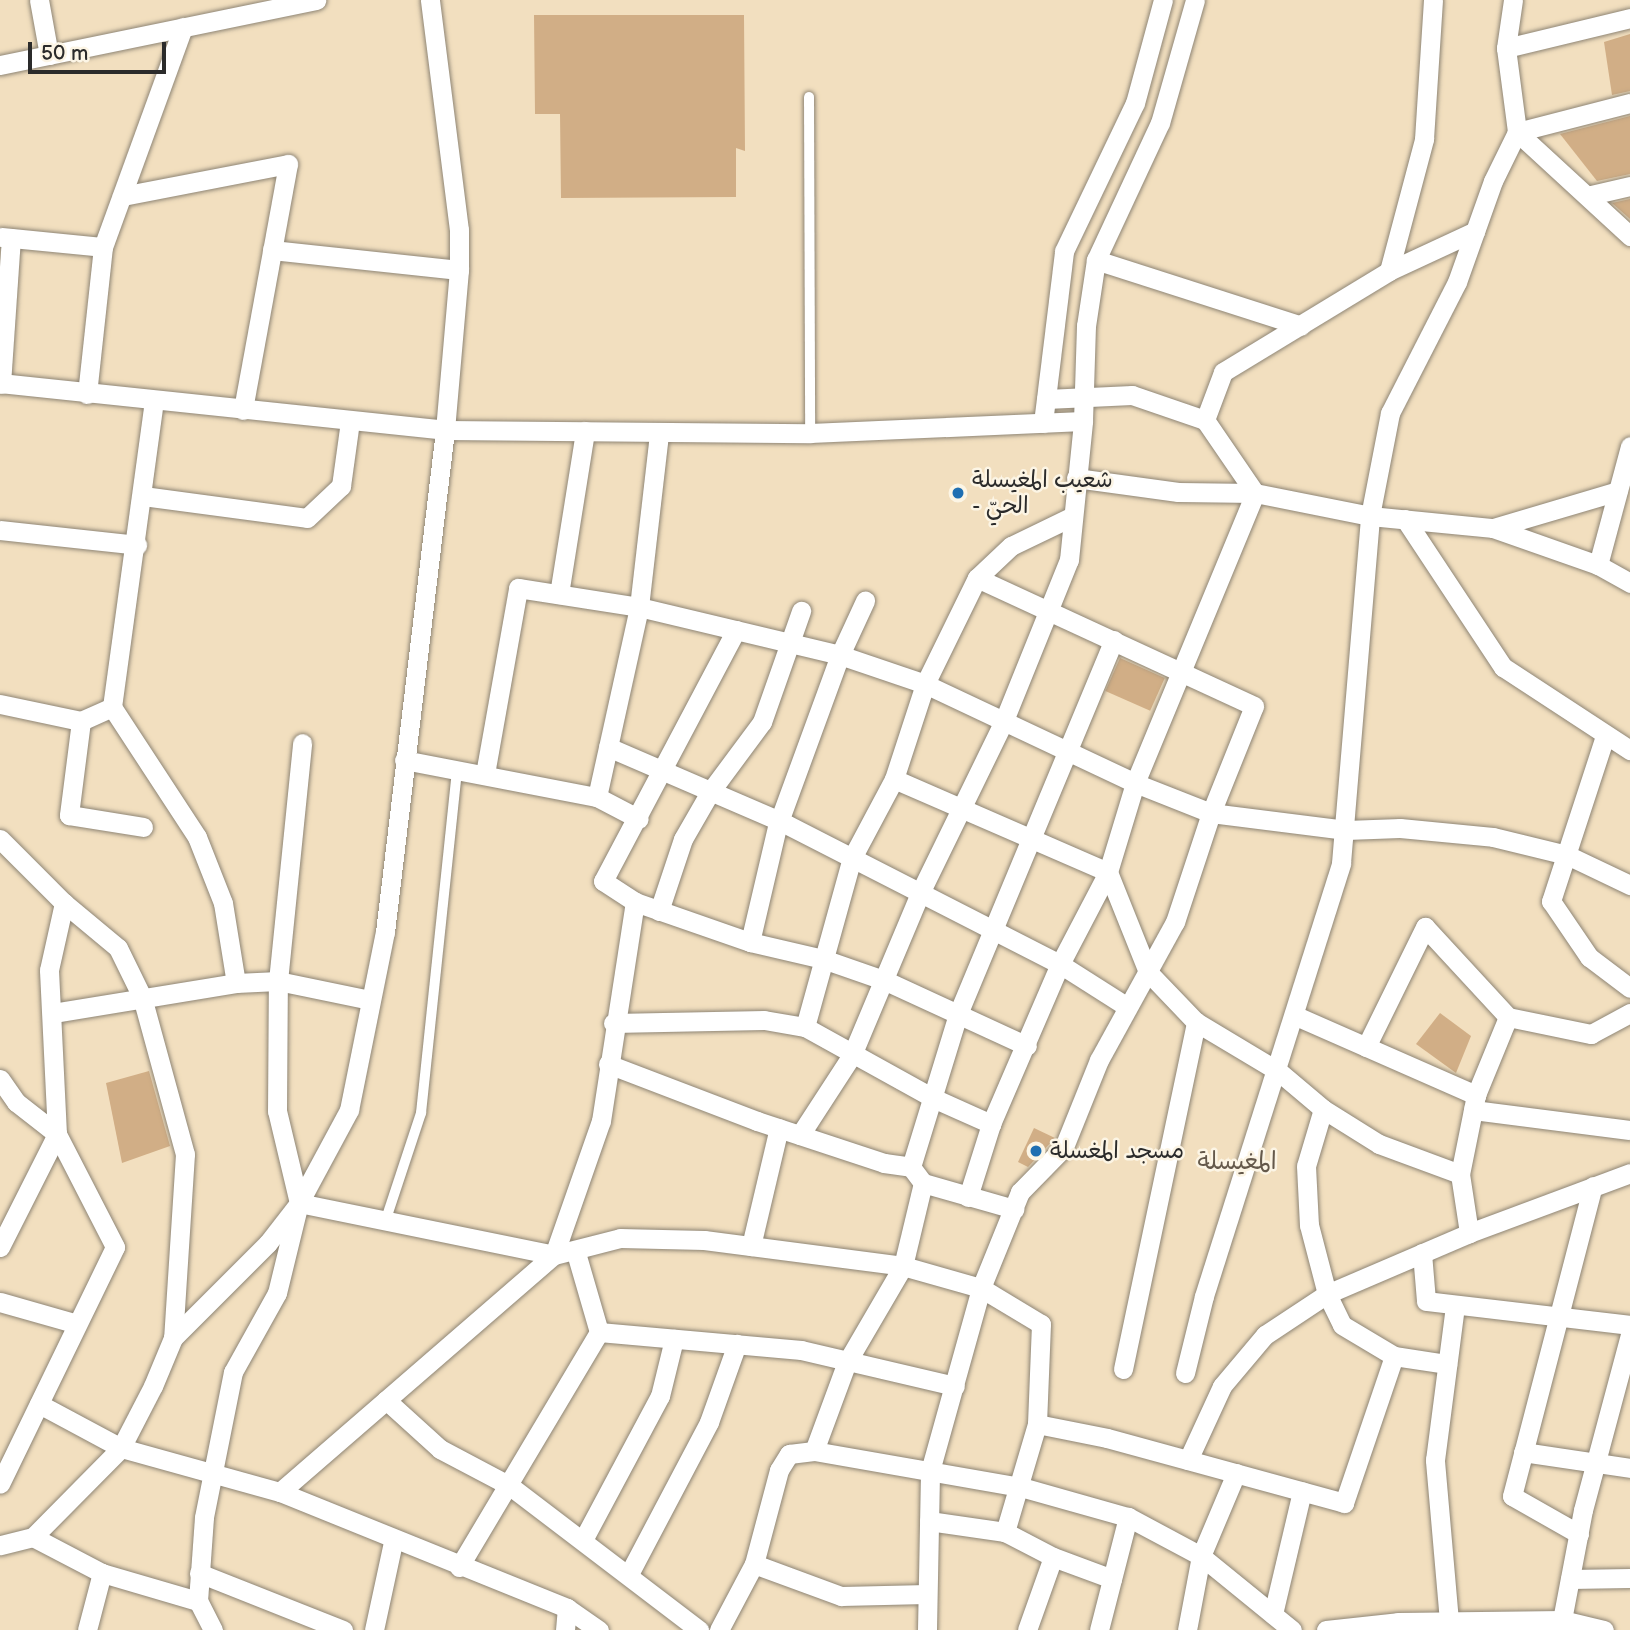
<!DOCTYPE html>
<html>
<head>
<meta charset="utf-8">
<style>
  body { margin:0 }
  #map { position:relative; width:1630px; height:1630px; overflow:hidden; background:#f2dfbf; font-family:"Balsamiq Sans","Playpen Sans Arabic",sans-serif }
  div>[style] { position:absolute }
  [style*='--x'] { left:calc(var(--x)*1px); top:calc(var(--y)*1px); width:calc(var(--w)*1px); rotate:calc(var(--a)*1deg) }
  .building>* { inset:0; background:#d1ae86; transform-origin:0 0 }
  .roads { filter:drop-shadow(0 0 2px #8e8575) drop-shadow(0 0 2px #8e8575) }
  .lane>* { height:10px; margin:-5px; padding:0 5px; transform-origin:5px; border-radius:5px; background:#fff }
  .street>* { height:19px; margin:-9.5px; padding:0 9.5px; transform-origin:9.5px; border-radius:9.5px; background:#fff }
  .dots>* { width:19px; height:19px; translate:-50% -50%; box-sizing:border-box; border:4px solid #fcf5e5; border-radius:50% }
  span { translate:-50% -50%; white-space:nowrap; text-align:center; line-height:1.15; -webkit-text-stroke:5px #fcf5e5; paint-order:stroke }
  .poi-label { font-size:23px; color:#2b2b2b }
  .left { translate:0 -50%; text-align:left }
  .neighbourhood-label { font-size:24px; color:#65594b }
  .scale { position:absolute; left:28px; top:42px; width:138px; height:32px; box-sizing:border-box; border:4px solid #2b2b2b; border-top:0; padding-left:9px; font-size:21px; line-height:24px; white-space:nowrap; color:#2b2b2b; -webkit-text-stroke:5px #fcf5e5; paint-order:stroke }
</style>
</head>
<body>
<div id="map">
  <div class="building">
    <i style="clip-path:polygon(534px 15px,744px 15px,745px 151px,736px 148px,736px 197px,561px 198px,560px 114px,535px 114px)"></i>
    <i style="clip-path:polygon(1630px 34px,1630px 91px,1612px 95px,1604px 42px)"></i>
    <i style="clip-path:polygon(1630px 116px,1630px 174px,1597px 181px,1560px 134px)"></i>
    <i style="clip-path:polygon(1630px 199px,1630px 219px,1612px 203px)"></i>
    <i style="left:1120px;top:658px;width:49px;height:36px;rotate:24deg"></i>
    <i style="clip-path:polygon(1440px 1013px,1471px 1036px,1456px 1073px,1416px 1044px)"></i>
    <i style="clip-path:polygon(149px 1071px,170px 1146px,122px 1163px,106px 1083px)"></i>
    <i style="clip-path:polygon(1034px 1128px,1055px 1138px,1028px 1167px,1018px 1162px)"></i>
  </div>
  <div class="roads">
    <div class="lane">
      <i style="--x:809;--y:97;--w:336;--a:89.8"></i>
      <i style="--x:386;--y:1219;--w:112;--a:-71.7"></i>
      <i style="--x:421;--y:1113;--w:346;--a:-84"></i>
    </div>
    <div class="street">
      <i style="--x:39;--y:0;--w:56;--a:79.7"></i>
      <i style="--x:1513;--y:0;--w:49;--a:98.3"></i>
      <i style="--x:1506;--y:48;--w:85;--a:82.5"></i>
      <i style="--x:1517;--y:132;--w:154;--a:42.6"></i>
      <i style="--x:1506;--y:48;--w:128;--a:-13.6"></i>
      <i style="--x:0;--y:65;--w:323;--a:-11.6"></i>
      <i style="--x:1591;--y:195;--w:40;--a:-13"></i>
      <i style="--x:122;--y:196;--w:169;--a:-10.9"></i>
      <i style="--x:288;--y:164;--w:250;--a:100.4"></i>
      <i style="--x:1;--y:237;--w:102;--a:5.6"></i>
      <i style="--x:272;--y:250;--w:188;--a:6.1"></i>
      <i style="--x:1096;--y:260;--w:215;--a:17.8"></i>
      <i style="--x:1389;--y:271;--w:137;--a:-75.1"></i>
      <i style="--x:1424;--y:139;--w:139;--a:-86.3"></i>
      <i style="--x:0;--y:383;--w:447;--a:6"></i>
      <i style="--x:445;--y:430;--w:365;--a:0.5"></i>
      <i style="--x:810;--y:433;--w:273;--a:-2.5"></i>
      <i style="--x:1;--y:384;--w:146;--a:-86.1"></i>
      <i style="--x:87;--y:394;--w:148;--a:-83.8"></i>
      <i style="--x:103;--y:247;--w:234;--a:-70"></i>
      <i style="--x:1046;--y:399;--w:86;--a:-2.7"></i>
      <i style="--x:1132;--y:395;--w:77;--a:18.9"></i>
      <i style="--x:1043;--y:423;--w:173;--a:-83"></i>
      <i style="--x:1064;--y:251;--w:164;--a:-64.4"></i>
      <i style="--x:1135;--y:103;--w:107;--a:-74.8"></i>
      <i style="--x:1076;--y:478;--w:103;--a:7.8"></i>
      <i style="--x:1178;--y:492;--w:77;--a:0.7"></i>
      <i style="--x:1255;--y:493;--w:117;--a:11.3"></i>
      <i style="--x:1370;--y:516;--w:124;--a:5.6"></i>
      <i style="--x:1493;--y:528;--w:130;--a:-16.5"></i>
      <i style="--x:143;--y:496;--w:165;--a:7.6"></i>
      <i style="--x:307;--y:518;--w:47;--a:-43.3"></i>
      <i style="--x:341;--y:486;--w:66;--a:-82.1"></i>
      <i style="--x:1405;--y:519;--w:178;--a:56.5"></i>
      <i style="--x:1503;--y:667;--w:152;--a:33.2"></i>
      <i style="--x:1493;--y:528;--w:111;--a:19.4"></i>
      <i style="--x:1598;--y:565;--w:37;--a:29"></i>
      <i style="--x:0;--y:530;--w:138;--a:6.2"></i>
      <i style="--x:1598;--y:565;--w:123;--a:-74.9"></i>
      <i style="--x:559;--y:594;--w:165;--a:-80.9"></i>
      <i style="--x:736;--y:630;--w:284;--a:117.9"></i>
      <i style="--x:603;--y:881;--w:38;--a:33"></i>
      <i style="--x:635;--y:902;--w:122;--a:19.2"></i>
      <i style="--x:750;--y:942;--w:75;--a:13.1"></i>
      <i style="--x:823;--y:959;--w:67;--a:19.2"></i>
      <i style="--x:886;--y:981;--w:155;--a:24.7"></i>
      <i style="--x:0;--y:704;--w:83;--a:11.9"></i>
      <i style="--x:81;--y:721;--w:34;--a:-24"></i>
      <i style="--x:112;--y:707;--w:309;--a:-82.2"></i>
      <i style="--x:112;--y:707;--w:155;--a:56.8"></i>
      <i style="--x:197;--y:837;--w:71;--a:68.5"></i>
      <i style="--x:223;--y:903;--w:81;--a:80.8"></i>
      <i style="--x:81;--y:721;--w:95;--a:97.3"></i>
      <i style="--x:69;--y:815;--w:75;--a:9.2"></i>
      <i style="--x:1605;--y:736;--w:174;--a:108.1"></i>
      <i style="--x:1551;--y:901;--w:68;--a:55.8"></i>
      <i style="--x:1589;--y:957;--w:51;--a:37.1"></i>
      <i style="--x:608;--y:747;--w:187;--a:23.3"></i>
      <i style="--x:780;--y:821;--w:314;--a:27.1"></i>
      <i style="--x:1060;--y:964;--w:78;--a:32.5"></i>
      <i style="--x:404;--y:760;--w:197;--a:10.9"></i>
      <i style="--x:597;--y:797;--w:47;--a:27.6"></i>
      <i style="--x:485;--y:774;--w:189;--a:-79.9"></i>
      <i style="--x:518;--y:588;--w:122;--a:8.9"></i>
      <i style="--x:639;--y:607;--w:207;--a:13.4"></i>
      <i style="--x:840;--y:655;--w:90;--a:18.8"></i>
      <i style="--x:925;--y:684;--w:232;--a:25.2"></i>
      <i style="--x:1135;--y:783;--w:82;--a:21.5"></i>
      <i style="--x:1211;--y:813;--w:136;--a:7.2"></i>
      <i style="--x:1346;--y:830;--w:54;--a:-2.1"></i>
      <i style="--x:1400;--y:828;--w:93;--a:5.5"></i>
      <i style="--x:1493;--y:837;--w:76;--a:13.7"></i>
      <i style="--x:1567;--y:855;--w:70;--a:25.5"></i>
      <i style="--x:894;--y:779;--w:233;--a:23.5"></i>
      <i style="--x:1108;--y:872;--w:108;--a:68.2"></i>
      <i style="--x:1148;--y:972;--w:69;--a:46.2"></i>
      <i style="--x:1196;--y:1022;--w:96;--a:30.9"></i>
      <i style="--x:1278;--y:1071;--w:59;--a:40.2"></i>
      <i style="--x:1323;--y:1109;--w:66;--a:32"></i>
      <i style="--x:1379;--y:1144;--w:86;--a:20.3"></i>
      <i style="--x:597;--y:797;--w:195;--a:-77.5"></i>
      <i style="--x:639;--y:607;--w:173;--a:-83.4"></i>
      <i style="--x:0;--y:839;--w:91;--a:45"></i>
      <i style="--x:64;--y:903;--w:70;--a:39.8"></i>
      <i style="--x:118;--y:948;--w:55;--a:63.9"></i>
      <i style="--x:142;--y:997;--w:163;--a:74.7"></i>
      <i style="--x:185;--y:1154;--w:184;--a:93.7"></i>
      <i style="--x:173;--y:1338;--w:52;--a:112.6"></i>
      <i style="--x:153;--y:1386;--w:70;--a:117.3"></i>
      <i style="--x:121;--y:1448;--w:125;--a:134.7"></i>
      <i style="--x:33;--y:1537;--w:34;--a:166"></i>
      <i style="--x:659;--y:911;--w:76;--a:-71.6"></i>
      <i style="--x:683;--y:839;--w:54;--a:-60.1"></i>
      <i style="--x:710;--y:792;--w:87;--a:-53.4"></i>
      <i style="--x:762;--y:722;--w:118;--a:-70.6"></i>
      <i style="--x:750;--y:942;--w:118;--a:-76.8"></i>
      <i style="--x:777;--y:827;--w:183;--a:-69.9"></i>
      <i style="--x:840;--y:655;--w:60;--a:-65.2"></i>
      <i style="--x:53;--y:1013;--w:185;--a:-9.3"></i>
      <i style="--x:236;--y:983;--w:42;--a:-2.7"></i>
      <i style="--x:278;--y:981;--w:94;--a:11.7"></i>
      <i style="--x:1296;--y:1016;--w:197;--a:23.7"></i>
      <i style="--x:1508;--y:1017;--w:85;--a:11.6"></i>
      <i style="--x:1591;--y:1034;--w:44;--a:-28.3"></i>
      <i style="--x:613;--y:1023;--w:151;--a:-1.1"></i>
      <i style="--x:764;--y:1020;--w:42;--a:9.7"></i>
      <i style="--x:805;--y:1027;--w:146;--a:29"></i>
      <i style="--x:933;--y:1098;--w:64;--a:24.1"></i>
      <i style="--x:805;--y:1027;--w:175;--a:-74.5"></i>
      <i style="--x:852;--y:858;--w:89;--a:-62"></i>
      <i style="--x:894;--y:779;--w:100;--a:-71.9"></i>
      <i style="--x:925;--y:684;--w:118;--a:-63.9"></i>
      <i style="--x:977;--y:578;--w:47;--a:-43.3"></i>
      <i style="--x:1011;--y:546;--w:67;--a:-25.8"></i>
      <i style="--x:1366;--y:1047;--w:134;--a:-63.8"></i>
      <i style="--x:1425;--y:927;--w:122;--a:47.3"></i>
      <i style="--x:1508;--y:1017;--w:84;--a:112.3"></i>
      <i style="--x:1476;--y:1095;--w:81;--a:101.4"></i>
      <i style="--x:1460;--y:1174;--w:60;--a:81.3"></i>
      <i style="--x:608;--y:1064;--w:160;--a:20.9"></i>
      <i style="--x:757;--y:1121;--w:134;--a:18.3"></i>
      <i style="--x:884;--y:1163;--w:27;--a:8"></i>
      <i style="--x:911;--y:1167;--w:20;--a:53"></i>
      <i style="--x:923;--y:1183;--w:95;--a:15.9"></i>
      <i style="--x:0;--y:1079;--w:28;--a:55"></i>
      <i style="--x:16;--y:1102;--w:52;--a:38"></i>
      <i style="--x:57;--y:1134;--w:127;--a:62.8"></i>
      <i style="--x:115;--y:1247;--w:263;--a:115.9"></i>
      <i style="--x:1323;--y:1109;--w:59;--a:106.6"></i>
      <i style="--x:1306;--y:1166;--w:59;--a:87.1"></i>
      <i style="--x:1309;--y:1225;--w:71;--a:75.4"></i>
      <i style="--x:1327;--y:1294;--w:34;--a:64"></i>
      <i style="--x:1342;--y:1325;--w:61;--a:30.8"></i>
      <i style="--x:1394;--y:1356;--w:54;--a:8.6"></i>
      <i style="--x:1473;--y:1110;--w:158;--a:7.3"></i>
      <i style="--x:800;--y:1135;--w:95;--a:-57"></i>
      <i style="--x:852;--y:1055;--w:176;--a:-67.2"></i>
      <i style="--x:920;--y:893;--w:189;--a:-64"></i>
      <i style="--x:1003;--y:723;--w:176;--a:-68"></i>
      <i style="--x:1069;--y:560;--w:140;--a:-84.2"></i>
      <i style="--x:1083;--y:421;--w:95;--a:-88.2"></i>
      <i style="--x:1086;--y:326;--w:67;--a:-81.4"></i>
      <i style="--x:1096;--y:260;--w:151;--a:-65"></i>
      <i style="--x:1160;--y:123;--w:128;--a:-74.1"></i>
      <i style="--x:911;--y:1167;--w:160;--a:-72.9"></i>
      <i style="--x:958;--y:1014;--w:405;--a:-67.4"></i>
      <i style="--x:968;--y:1197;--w:77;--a:-72.5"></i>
      <i style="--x:991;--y:1124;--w:174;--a:-66.7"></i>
      <i style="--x:1060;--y:964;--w:104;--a:-62.4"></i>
      <i style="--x:1108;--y:872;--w:93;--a:-73.1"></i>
      <i style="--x:1135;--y:783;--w:314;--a:-67.5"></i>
      <i style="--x:1255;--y:493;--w:88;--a:-124.4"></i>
      <i style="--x:1205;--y:420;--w:51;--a:-69.4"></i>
      <i style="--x:1223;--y:372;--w:194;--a:-31.3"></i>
      <i style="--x:1389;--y:271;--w:95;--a:-24.9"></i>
      <i style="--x:299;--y:1203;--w:260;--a:11.5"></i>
      <i style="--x:554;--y:1255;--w:68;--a:-14.4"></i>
      <i style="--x:620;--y:1238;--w:84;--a:1.4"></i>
      <i style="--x:704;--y:1240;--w:201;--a:7.4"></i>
      <i style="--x:903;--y:1266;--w:81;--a:15.8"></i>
      <i style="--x:981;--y:1288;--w:70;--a:31"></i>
      <i style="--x:1041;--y:1324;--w:100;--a:92.3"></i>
      <i style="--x:1037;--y:1424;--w:113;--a:106.5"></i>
      <i style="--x:751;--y:1246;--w:121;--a:-76.7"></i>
      <i style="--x:0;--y:1247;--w:127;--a:-63.2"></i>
      <i style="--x:57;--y:1134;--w:164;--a:-92.8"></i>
      <i style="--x:49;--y:970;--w:69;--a:-77.4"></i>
      <i style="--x:1422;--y:1253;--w:48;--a:85.2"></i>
      <i style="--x:1426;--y:1301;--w:205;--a:6.7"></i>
      <i style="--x:0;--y:1302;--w:80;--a:15.9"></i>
      <i style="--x:599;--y:1332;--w:203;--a:5.1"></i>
      <i style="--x:801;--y:1350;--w:158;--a:13.2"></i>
      <i style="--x:173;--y:1338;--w:134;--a:-45"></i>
      <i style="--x:268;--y:1243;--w:51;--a:-52.2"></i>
      <i style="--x:299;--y:1203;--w:106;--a:-61.7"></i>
      <i style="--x:349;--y:1110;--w:182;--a:-78.6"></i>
      <i style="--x:385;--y:932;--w:506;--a:-83.18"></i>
      <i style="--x:445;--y:430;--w:161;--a:-85"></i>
      <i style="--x:459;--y:270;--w:40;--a:-90"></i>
      <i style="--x:459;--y:230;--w:232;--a:-97.2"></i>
      <i style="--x:1123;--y:1369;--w:355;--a:-78.1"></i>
      <i style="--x:1185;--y:1373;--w:79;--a:-76.1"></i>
      <i style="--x:1204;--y:1296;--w:454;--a:-72.4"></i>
      <i style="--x:1341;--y:863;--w:348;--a:-85.2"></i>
      <i style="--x:1370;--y:516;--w:105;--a:-79"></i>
      <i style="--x:1390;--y:413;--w:147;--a:-62.9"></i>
      <i style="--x:1457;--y:282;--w:107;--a:-70.4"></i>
      <i style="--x:1493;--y:181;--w:55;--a:-63.9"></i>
      <i style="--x:1517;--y:132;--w:117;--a:-14.4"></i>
      <i style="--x:386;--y:1400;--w:73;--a:42.2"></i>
      <i style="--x:440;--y:1449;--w:79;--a:27.9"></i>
      <i style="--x:510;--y:1486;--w:238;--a:37.3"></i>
      <i style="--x:39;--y:1404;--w:93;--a:28.2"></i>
      <i style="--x:121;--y:1448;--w:165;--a:15.5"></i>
      <i style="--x:280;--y:1492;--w:310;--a:22"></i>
      <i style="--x:567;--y:1608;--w:39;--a:35"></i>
      <i style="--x:1037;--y:1424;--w:71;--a:11.3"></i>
      <i style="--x:1107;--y:1438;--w:246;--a:15.3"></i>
      <i style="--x:1344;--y:1503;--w:155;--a:-71.2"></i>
      <i style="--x:814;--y:1451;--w:95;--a:-69.7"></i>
      <i style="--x:847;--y:1362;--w:111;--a:-59.7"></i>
      <i style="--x:903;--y:1266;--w:85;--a:-76.5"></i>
      <i style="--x:1523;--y:1452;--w:108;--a:8.5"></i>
      <i style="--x:1188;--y:1460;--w:81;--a:-65.3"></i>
      <i style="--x:1222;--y:1386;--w:67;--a:-49.9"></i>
      <i style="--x:1265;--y:1335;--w:74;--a:-33.5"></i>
      <i style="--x:1327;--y:1294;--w:155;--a:-23.2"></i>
      <i style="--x:1469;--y:1233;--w:172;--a:-20.4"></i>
      <i style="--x:280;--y:1492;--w:362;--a:-40.9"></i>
      <i style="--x:554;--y:1255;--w:142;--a:-70.7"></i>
      <i style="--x:601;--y:1121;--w:222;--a:-81.2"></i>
      <i style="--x:929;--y:1521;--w:77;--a:8.2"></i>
      <i style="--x:1005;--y:1532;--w:54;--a:27.5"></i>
      <i style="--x:1053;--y:1557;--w:63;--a:20.4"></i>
      <i style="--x:1579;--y:1534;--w:77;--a:-150.4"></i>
      <i style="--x:1512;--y:1496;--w:320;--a:-75.4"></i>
      <i style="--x:33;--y:1537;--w:78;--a:27.6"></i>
      <i style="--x:102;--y:1573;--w:100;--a:16.3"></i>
      <i style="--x:583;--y:1540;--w:163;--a:-61.9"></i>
      <i style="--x:660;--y:1396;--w:59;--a:-76.2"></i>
      <i style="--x:754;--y:1564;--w:93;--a:20.2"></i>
      <i style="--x:841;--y:1596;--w:86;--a:-1.3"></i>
      <i style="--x:459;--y:1567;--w:274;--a:-59.2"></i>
      <i style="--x:599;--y:1332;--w:82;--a:-106.2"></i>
      <i style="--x:199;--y:1573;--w:155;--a:21.6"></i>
      <i style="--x:629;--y:1574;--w:172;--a:-62.2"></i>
      <i style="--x:709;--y:1422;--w:83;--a:-70.3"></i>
      <i style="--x:1570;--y:1579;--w:60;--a:-1"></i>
      <i style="--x:1273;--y:1614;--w:126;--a:-76.7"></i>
      <i style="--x:1562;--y:1620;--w:112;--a:-79.2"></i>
      <i style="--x:1583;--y:1510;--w:181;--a:-75"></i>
      <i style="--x:1449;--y:1621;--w:162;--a:-95"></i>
      <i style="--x:1435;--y:1460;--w:156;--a:-82.6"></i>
      <i style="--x:87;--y:1630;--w:59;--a:-75.3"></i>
      <i style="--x:213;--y:1630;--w:33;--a:-117"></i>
      <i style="--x:198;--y:1601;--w:84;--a:-85.9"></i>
      <i style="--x:204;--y:1517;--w:148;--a:-78.7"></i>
      <i style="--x:233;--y:1372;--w:90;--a:-60.9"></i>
      <i style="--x:277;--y:1293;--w:93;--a:-76.3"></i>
      <i style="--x:299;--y:1203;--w:95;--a:-103.4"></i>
      <i style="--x:277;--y:1111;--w:130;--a:-89.6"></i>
      <i style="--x:278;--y:981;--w:239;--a:-84.2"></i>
      <i style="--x:374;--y:1630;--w:90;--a:-77.8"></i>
      <i style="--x:565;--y:1630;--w:22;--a:-85"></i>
      <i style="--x:719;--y:1630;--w:75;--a:-62.1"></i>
      <i style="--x:754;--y:1564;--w:97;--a:-75.1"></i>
      <i style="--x:779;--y:1470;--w:19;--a:-58"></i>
      <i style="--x:789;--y:1454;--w:25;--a:-7"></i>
      <i style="--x:814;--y:1451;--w:210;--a:9.9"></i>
      <i style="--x:1021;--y:1487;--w:111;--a:15.7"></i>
      <i style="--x:1128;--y:1517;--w:83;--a:28.1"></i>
      <i style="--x:1201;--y:1556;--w:117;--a:39.1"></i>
      <i style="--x:927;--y:1630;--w:159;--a:-88.9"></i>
      <i style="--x:930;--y:1471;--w:190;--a:-74.4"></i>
      <i style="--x:981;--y:1288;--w:104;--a:-67.9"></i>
      <i style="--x:1020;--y:1192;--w:63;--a:-45.6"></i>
      <i style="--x:1064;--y:1147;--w:94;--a:-68.1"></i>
      <i style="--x:1099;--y:1060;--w:158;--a:-61.2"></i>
      <i style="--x:1175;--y:922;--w:115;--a:-71.7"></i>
      <i style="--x:1211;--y:813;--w:115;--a:-68.1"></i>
      <i style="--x:1254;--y:706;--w:305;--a:-155.2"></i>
      <i style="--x:1027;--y:1630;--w:77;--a:-70.4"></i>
      <i style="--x:1099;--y:1630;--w:117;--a:-75.6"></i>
      <i style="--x:1187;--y:1630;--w:75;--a:-79.3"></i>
      <i style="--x:1201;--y:1556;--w:90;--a:-67.1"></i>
      <i style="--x:1326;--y:1630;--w:72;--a:-6.3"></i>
      <i style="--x:1398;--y:1622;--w:164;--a:-0.7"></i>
      <i style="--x:1562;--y:1620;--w:43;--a:13.4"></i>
    </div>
  </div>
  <div class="dots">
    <i style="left:958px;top:493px;background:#1f6fb2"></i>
    <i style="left:1036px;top:1151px;background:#1f6fb2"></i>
  </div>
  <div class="poi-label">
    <span class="left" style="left:972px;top:493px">شعيب المغيسلة<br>- الحيّ</span>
    <span class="left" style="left:1050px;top:1151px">مسجد المغسلة</span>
  </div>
  <div class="neighbourhood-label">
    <span style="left:1237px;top:1162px">المغيسلة</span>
  </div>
  <div class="scale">50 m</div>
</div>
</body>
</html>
